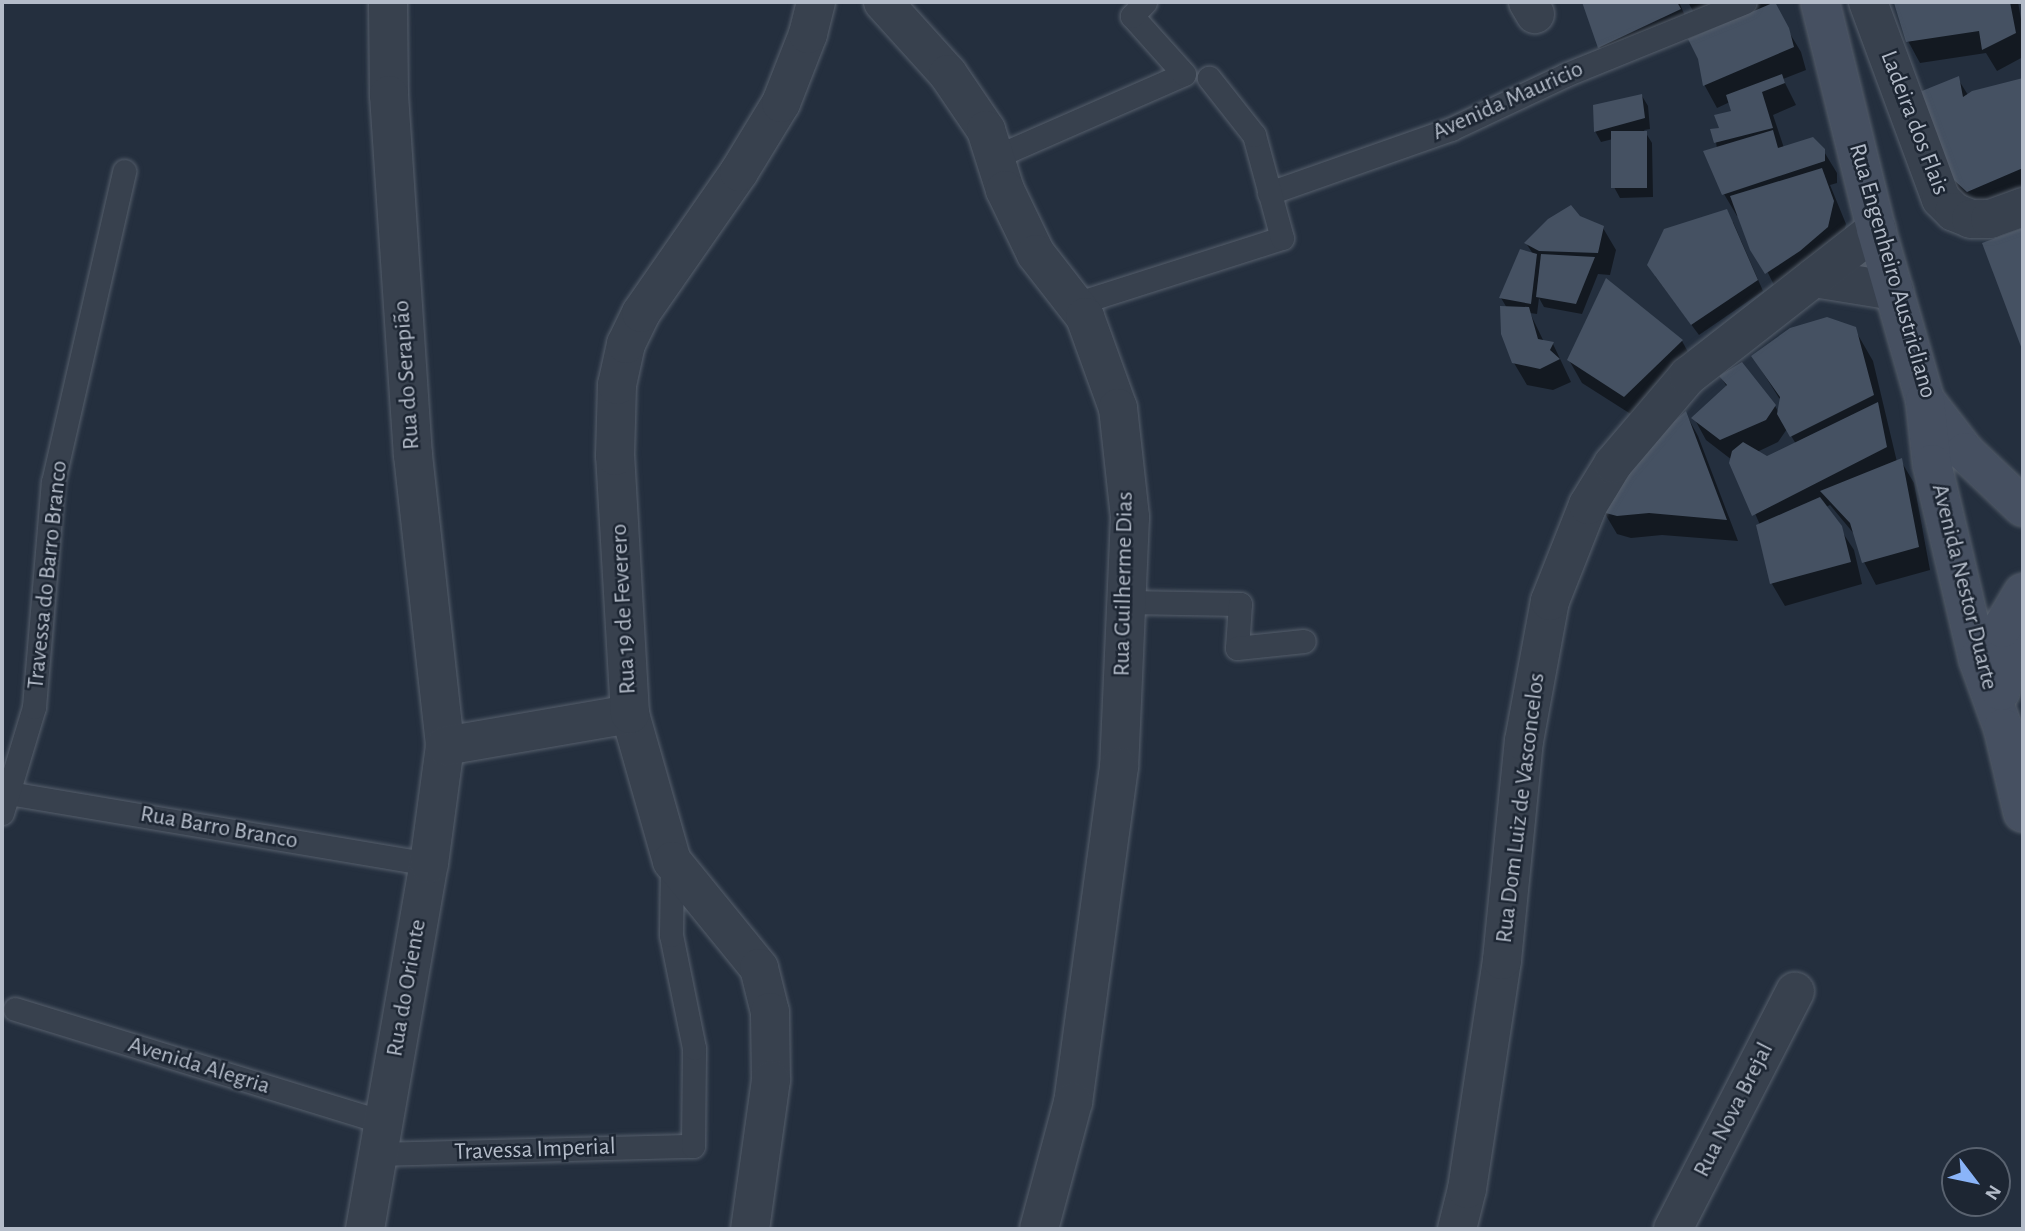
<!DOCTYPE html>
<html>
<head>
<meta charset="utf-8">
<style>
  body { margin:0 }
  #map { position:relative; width:2025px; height:1231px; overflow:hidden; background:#242f3e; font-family:"Alegreya Sans",sans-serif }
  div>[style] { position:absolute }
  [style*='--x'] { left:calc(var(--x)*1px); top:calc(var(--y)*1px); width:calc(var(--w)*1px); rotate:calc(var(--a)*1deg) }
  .shadow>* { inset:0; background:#0007 }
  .building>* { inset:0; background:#455162; transform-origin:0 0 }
  .roads { filter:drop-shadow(0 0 2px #565f6c) drop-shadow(0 0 2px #565f6c) }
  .service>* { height:23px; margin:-11.5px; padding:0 11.5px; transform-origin:11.5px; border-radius:11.5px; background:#38414e }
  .minor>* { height:38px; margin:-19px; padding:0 19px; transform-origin:19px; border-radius:19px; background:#38414e }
  .tertiary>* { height:38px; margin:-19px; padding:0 19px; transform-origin:19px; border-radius:19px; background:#38414e }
  .secondary>* { height:38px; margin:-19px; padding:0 19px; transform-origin:19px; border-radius:19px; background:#465061 }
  span { translate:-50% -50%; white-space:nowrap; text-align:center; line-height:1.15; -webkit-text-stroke:5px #1d2633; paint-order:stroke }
  .street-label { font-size:24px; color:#b4bcc9 }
  .frame { position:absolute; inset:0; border:4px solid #b4bcc9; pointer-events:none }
  .north { position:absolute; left:1941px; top:1147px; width:70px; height:70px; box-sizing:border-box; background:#1d2633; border:2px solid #59626f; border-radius:50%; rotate:122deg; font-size:19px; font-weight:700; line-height:28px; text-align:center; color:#b4bcc9 }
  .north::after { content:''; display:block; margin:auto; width:24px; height:32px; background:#8ab4f8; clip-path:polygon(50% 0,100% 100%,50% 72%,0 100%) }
</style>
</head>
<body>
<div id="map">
  <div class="shadow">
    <i style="clip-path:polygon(1583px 2px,1679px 2px,1692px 32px,1612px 69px,1600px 47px)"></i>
    <i style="clip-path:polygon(1688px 2px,1771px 2px,1801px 52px,1806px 70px,1783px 79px,1796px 105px,1773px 115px,1784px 148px,1823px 150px,1837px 173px,1837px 183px,1830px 185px,1846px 224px,1840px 249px,1779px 295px,1739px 215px,1737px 216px,1724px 194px,1716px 142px,1733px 112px,1730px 102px,1717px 108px,1705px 86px,1700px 58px,1740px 19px,1739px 16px,1702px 27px)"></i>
    <i style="clip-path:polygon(1904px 2px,2018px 2px,2023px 31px,2023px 57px,1997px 71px,1986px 53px,1920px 63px,1908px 41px,1897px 4px)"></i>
    <i style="clip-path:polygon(1958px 79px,1968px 95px,2023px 80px,2023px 196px,1981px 214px,1958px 192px,1945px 169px)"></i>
    <i style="clip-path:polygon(1642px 96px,1648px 106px,1650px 129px,1644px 130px,1652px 143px,1653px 197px,1620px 198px,1614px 187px,1613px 139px,1601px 142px,1595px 131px)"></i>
    <i style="clip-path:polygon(1579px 217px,1603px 228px,1616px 250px,1610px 275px,1598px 274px,1582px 314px,1544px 307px,1539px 298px,1537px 314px,1530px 313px,1544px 342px,1553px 344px,1571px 382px,1553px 390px,1527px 385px,1514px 363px,1507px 308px,1501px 298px,1533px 254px,1526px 243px)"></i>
    <i style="clip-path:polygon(1733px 222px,1763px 291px,1699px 335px,1655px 276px)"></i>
    <i style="clip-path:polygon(2023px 230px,2023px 348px,1984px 244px)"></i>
    <i style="clip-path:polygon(evenodd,1854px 328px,1873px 361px,1897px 462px,1901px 461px,1914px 483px,1930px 570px,1876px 585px,1864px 562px,1855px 535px,1830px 505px,1826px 507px,1854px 550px,1862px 584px,1785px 606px,1772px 584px,1760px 525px,1732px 460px,1706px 440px,1694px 418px,1727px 387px,1721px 377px,1775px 406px,1779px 413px,1781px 401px,1753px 357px,1854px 328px,1787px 429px,1796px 444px,1767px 458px,1757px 452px,1778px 442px,1787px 429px)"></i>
    <i style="clip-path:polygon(1682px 341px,1694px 363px,1637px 418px,1582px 383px,1569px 360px)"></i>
    <i style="clip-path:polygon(1686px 414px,1698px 436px,1738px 541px,1662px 535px,1631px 538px,1617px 534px,1604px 512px)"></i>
  </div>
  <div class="building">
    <i style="clip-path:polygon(1582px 2px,1677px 2px,1681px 9px,1598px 48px)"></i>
    <i style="clip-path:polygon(1775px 2px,1789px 28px,1794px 47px,1703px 86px,1698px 59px,1688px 39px)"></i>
    <i style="clip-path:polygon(2010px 2px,2016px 33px,1982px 50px,1979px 31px,1906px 42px,1894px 3px)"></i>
    <i style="clip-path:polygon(1782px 74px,1785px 83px,1762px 92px,1773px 128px,1714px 143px,1710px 129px,1719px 128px,1714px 115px,1731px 111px,1726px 95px)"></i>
    <i style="clip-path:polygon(1959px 76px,1963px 97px,1972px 91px,2023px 78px,2023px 168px,1967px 192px,1943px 170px,1912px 95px)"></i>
    <i style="clip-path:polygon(1642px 94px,1645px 118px,1594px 132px,1593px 105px)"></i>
    <i style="clip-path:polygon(1773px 130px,1778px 148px,1813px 137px,1825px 149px,1825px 161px,1722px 195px,1703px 151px)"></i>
    <i style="left:1611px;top:131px;width:36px;height:57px"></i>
    <i style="clip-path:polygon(1822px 168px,1834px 201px,1828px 227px,1800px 251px,1765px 274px,1750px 250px,1730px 196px)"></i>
    <i style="clip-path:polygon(1571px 205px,1580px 216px,1604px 226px,1598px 253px,1539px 251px,1524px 243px,1548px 219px)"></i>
    <i style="clip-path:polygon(1727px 209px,1758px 280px,1691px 325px,1647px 265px,1664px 229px)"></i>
    <i style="clip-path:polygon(2023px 228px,2023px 352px,1982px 243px)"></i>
    <i style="clip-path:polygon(1520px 249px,1537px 254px,1531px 304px,1499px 298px)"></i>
    <i style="clip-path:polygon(1541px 254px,1595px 257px,1576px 304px,1536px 297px)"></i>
    <i style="clip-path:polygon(1606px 278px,1683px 340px,1624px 397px,1567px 360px)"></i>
    <i style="clip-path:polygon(1500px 306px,1529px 307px,1538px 339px,1554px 342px,1550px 350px,1560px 359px,1540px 369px,1512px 363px,1501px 334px)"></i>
    <i style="clip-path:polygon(1827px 317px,1856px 327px,1874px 395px,1790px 437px,1777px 414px,1780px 397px,1751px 356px,1790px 328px)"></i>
    <i style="clip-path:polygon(1742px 362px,1776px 405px,1766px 420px,1720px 440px,1691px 418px,1727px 385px,1719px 376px)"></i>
    <i style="clip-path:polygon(1878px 402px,1887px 447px,1752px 516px,1729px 463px,1732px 451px,1743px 442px,1767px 456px)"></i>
    <i style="clip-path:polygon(1686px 411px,1727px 520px,1649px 513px,1617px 516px,1602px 512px,1634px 456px)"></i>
    <i style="clip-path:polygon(1902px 458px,1919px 547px,1862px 563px,1850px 523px,1820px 491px)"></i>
    <i style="clip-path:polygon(1820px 497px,1842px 526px,1851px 562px,1770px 584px,1756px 525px)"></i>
  </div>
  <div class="roads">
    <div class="service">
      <i style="--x:995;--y:157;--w:206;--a:-23.7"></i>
      <i style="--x:1184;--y:74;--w:78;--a:-131.9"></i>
      <i style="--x:1132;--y:16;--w:19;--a:-47"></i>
      <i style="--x:1269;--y:193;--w:193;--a:-19.4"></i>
      <i style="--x:1451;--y:129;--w:126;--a:-25.3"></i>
      <i style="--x:1565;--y:75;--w:194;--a:-22.1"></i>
      <i style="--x:1075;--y:304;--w:217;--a:-17.7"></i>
      <i style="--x:1282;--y:238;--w:107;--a:-105.2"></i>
      <i style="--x:1254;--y:135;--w:73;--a:-128.3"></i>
      <i style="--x:1127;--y:602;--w:113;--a:1"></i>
      <i style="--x:1240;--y:604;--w:44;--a:93.9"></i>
      <i style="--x:1237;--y:648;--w:67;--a:-6"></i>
      <i style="--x:9;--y:793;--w:426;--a:9.6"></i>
      <i style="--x:2;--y:813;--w:111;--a:-73.2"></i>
      <i style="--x:34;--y:707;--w:226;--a:-85.2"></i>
      <i style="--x:53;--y:482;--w:319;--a:-77.1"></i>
      <i style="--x:15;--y:1009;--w:385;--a:17.1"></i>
      <i style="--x:378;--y:1154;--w:315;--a:-1.5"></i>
      <i style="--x:693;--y:1146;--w:98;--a:-89.4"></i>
      <i style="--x:694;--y:1048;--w:115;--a:-101.5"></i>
      <i style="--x:671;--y:935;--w:74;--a:-89.2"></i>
    </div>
    <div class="minor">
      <i style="--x:388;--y:2;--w:93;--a:89.4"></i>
      <i style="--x:389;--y:95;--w:361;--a:86.2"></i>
      <i style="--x:413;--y:455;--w:293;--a:83.7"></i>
      <i style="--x:883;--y:2;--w:97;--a:47.9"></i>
      <i style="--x:948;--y:74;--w:68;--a:55.8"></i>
      <i style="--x:986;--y:130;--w:63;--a:72.4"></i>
      <i style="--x:1005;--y:190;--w:71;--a:64.2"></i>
      <i style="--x:1036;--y:254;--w:80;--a:52.1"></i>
      <i style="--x:1085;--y:317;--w:97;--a:70.1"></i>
      <i style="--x:1118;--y:408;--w:110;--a:83.7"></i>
      <i style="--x:1130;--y:517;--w:250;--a:92.5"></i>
      <i style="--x:1119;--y:767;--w:338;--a:97.8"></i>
      <i style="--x:1073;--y:1102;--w:131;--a:105"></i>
      <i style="--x:1528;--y:2;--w:14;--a:60"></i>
      <i style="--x:1868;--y:2;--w:210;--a:69.7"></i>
      <i style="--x:1941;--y:199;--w:18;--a:45"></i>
      <i style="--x:1954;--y:212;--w:18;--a:22"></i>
      <i style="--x:1971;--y:219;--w:19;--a:0"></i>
      <i style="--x:1990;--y:219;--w:35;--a:-20"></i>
      <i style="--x:1814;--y:278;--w:81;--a:9.2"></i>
      <i style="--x:630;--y:714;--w:153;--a:74.1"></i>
      <i style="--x:672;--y:861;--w:138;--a:50.9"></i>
      <i style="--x:759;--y:968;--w:45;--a:76"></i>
      <i style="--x:770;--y:1012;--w:68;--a:89.2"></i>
      <i style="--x:771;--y:1080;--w:150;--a:98"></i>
      <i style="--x:1457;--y:1229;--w:41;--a:-76"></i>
      <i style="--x:1467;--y:1189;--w:232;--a:-81.3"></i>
      <i style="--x:1502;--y:960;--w:220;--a:-84.3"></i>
      <i style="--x:1524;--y:741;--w:142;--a:-79.5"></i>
      <i style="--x:1550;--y:601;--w:103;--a:-68.4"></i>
      <i style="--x:1588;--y:505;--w:48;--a:-58.6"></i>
      <i style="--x:1613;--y:464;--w:116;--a:-49.6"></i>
      <i style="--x:1688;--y:376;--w:239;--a:-38"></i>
      <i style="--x:1673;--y:1229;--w:267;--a:-62.8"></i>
    </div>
    <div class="tertiary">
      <i style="--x:365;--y:1229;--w:371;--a:-80.1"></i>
      <i style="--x:429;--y:864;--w:119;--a:-82.3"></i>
      <i style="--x:445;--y:746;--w:188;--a:-9.8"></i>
      <i style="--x:630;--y:714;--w:258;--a:-93.3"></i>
      <i style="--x:615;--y:456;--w:71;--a:-88.4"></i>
      <i style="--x:617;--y:385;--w:42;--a:-77.6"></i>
      <i style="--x:626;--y:344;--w:34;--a:-64"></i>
      <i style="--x:641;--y:313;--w:172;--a:-55.2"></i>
      <i style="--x:739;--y:172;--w:81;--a:-58.7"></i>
      <i style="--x:781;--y:103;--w:74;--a:-68.6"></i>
      <i style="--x:808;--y:34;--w:33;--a:-76"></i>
    </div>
    <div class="secondary">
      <i style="--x:1820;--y:2;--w:234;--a:76.1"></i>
      <i style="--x:1876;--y:229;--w:178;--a:74"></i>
      <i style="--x:1925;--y:400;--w:66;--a:52.4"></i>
      <i style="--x:1965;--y:452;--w:80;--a:43.5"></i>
      <i style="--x:1925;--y:401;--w:63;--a:83.7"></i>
      <i style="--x:1932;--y:464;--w:200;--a:76.7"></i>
      <i style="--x:1978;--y:659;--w:73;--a:70.1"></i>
      <i style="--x:2003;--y:728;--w:87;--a:76.8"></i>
      <i style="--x:2001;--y:691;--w:63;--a:-89.1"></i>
      <i style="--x:2002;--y:628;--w:41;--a:-59"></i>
    </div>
  </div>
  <div class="street-label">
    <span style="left:1508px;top:101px;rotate:-24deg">Avenida Mauricio</span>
    <span style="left:1914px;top:123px;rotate:69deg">Ladeira dos Flais</span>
    <span style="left:1892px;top:271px;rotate:74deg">Rua Engenheiro Austricliano</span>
    <span style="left:407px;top:375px;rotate:-94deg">Rua do Serapião</span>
    <span style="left:48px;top:575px;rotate:-84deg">Travessa do Barro Branco</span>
    <span style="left:1124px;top:584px;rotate:-89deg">Rua Guilherme Dias</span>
    <span style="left:1964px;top:587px;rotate:76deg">Avenida Nestor Duarte</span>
    <span style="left:624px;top:609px;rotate:-93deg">Rua 19 de Feverero</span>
    <span style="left:1521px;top:808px;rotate:-83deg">Rua Dom Luiz de Vasconcelos</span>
    <span style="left:219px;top:828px;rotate:10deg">Rua Barro Branco</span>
    <span style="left:407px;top:988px;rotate:-80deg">Rua do Oriente</span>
    <span style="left:199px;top:1066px;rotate:17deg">Avenida Alegria</span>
    <span style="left:1734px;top:1110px;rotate:-63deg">Rua Nova Brejal</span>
    <span style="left:535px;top:1150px;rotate:-2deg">Travessa Imperial</span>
  </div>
  <div class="frame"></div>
  <div class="north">N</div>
</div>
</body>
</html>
